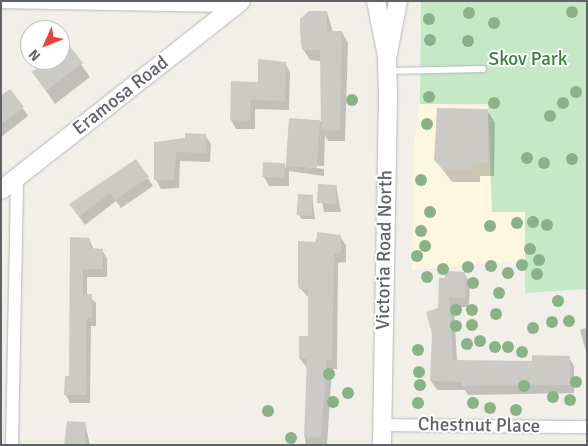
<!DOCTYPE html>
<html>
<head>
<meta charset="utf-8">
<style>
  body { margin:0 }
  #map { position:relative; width:588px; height:446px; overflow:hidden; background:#f1efe8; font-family:Signika,sans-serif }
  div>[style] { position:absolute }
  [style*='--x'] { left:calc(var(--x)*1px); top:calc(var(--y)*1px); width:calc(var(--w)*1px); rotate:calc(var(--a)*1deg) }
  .commercial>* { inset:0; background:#fef7e0 }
  .green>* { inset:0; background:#c5e8c5 }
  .shadow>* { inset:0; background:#0003 }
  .building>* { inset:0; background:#cccac5; transform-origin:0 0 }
  .roads { filter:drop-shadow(0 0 1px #b5b8bc) drop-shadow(0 0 1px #b5b8bc) }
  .lane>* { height:6px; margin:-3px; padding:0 3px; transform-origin:3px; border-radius:3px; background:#fff }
  .street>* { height:12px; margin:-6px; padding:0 6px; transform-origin:6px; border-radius:6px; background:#fff }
  .secondary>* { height:18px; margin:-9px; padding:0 9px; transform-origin:9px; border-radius:9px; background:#fff }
  .trees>* { width:12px; height:12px; margin:-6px; border-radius:50%; background:#89b387 }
  span { translate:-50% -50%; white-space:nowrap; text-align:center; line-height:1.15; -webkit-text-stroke:4px #fff; paint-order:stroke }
  .park-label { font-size:19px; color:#348238 }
  .street-label { font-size:19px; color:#5f6368 }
  .frame { position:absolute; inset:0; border:2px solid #5f6368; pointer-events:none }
  .north { position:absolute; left:20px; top:20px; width:50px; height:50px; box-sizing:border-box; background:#fff; border:1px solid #bfc1c3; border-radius:50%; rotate:226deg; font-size:14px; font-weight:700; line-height:20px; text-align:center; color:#5f6368 }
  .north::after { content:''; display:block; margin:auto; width:18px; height:22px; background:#ea4335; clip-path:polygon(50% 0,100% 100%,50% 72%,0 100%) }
</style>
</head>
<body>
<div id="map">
  <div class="commercial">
    <i style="clip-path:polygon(420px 104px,487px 106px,492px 212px,525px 212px,528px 260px,412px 270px,414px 142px)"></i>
  </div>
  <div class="green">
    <i style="clip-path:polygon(421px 1px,587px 1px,587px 289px,525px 293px,525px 212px,492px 212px,488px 104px,420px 104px)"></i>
  </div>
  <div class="shadow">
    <i style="clip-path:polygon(327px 12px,333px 32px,342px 32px,348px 43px,345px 141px,328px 141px,325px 135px,324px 166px,290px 165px,324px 169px,324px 176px,289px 171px,289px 186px,269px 186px,264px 177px,284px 164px,286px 168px,290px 120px,322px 121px,321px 61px,310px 60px,303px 49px)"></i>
    <i style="clip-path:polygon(68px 46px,90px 77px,55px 104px,33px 72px,49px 60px,60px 60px,60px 52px)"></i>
    <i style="clip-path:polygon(285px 63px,290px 72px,289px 110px,255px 109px,255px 129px,236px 129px,231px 120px,259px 83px)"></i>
    <i style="clip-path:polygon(10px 90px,28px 116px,1px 137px,1px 97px)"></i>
    <i style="clip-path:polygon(487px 110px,495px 123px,494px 176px,480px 176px,480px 182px,452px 182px,435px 160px)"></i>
    <i style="clip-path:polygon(205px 135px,211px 144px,210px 162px,180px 161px,179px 188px,161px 189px,156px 180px,155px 143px)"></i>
    <i style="clip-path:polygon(148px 178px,153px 186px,121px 208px,116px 201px,85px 225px,71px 205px)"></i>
    <i style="clip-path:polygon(319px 186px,336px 186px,341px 212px,324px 212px)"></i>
    <i style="clip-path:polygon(312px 196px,315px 219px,302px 219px,299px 215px)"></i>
    <i style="clip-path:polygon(318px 234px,340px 236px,346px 246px,346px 262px,338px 263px,337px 369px,332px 369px,327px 445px,305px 445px,308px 369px,300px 359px,309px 337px,309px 298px,300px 288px)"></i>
    <i style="clip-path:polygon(71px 238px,89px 239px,94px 250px,102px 250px,107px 258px,107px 277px,87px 277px,87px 295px,96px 303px,96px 326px,91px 326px,90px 403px,70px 403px,66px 395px,70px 377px)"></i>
    <i style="clip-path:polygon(464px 273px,470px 282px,469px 307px,454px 307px,457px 361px,533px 362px,569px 357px,574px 366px,574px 393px,468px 395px,465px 390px,437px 390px,431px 381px,446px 279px)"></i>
    <i style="clip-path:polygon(587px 328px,587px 355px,580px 330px)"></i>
    <i style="clip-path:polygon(85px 423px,90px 445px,66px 445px)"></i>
  </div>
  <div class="building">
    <i style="clip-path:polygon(309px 11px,327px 11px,327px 31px,342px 31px,340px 131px,321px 130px,320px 50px,302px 50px,300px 33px,300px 19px)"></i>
    <i style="clip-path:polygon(68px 44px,83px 63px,46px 91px,32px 72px,47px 60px,60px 60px,60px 50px)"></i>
    <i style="clip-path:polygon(258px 59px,286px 62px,285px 101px,251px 100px,250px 121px,230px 120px,231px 81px,258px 82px)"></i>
    <i style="clip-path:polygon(10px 89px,24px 107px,1px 124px,1px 95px)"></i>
    <i style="clip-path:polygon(437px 108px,488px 109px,488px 163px,473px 163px,473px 169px,443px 169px,434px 160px)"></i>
    <i style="left:289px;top:118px;width:31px;height:48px;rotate:4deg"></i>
    <i style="clip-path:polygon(185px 133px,206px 134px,206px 153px,176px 152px,174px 180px,154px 180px,154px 142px,185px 138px)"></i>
    <i style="clip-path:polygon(136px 159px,149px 177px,115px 200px,110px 193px,79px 217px,69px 204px)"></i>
    <i style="left:263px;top:162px;width:22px;height:15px;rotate:3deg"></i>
    <i style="left:318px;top:184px;width:19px;height:19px;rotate:3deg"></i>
    <i style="left:298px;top:194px;width:15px;height:21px;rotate:4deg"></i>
    <i style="clip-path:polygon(317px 232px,341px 235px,341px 252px,334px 254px,332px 360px,327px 360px,321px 438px,304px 437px,307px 359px,299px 359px,299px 336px,308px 336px,308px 289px,299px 289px,298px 284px,298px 241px,317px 242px)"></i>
    <i style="clip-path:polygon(70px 237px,90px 238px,90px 248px,103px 249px,103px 269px,83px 269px,83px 294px,92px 294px,92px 318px,87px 318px,86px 395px,64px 395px,65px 376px,69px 376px)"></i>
    <i style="clip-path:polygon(445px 271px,465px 272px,465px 298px,449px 298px,453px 360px,532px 361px,532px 355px,570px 356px,570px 385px,462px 386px,462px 382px,430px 381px,432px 334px,426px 312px,438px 308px,439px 278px,445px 278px)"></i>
    <i style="clip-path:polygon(67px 421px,85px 422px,85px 445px,64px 445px)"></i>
  </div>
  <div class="roads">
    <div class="lane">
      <i style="--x:389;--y:71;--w:94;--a:-1.2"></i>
    </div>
    <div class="street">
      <i style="--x:1;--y:2;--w:234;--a:1"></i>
      <i style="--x:382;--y:425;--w:205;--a:0.6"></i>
      <i style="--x:12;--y:445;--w:267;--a:-88.9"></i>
    </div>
    <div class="secondary">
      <i style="--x:376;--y:1;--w:56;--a:78.7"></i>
      <i style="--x:387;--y:56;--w:41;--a:88.6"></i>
      <i style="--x:388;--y:97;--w:348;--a:91"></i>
      <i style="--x:388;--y:53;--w:53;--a:-79.1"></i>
      <i style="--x:1;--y:190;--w:305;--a:-38.2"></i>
    </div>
  </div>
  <div class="trees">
    <i style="left:572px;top:12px"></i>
    <i style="left:469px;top:13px"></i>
    <i style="left:429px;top:19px"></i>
    <i style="left:494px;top:23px"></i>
    <i style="left:430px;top:40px"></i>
    <i style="left:468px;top:41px"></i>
    <i style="left:576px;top:92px"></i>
    <i style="left:429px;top:97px"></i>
    <i style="left:352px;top:100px"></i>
    <i style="left:494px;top:103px"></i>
    <i style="left:563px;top:103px"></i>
    <i style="left:550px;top:116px"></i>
    <i style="left:427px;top:124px"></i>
    <i style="left:527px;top:158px"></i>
    <i style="left:572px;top:159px"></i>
    <i style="left:544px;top:163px"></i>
    <i style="left:421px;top:180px"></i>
    <i style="left:430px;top:212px"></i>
    <i style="left:533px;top:222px"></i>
    <i style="left:517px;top:223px"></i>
    <i style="left:547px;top:225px"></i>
    <i style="left:490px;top:226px"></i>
    <i style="left:421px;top:231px"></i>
    <i style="left:425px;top:246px"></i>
    <i style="left:530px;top:249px"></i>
    <i style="left:417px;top:256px"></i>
    <i style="left:539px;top:260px"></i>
    <i style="left:522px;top:265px"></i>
    <i style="left:491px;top:266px"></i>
    <i style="left:468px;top:267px"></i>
    <i style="left:443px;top:269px"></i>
    <i style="left:508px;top:273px"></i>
    <i style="left:537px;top:274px"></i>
    <i style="left:427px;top:277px"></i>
    <i style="left:473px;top:283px"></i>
    <i style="left:499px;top:293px"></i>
    <i style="left:558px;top:301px"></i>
    <i style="left:456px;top:310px"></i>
    <i style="left:472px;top:310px"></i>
    <i style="left:496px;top:314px"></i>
    <i style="left:569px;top:321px"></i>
    <i style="left:552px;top:322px"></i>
    <i style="left:472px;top:325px"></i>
    <i style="left:456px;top:326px"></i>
    <i style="left:533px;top:328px"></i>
    <i style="left:480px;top:341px"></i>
    <i style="left:467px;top:344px"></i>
    <i style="left:495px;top:347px"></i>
    <i style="left:508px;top:347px"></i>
    <i style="left:418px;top:350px"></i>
    <i style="left:522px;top:352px"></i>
    <i style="left:419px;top:372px"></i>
    <i style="left:329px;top:374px"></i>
    <i style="left:576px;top:382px"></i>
    <i style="left:420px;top:385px"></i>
    <i style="left:524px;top:386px"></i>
    <i style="left:348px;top:393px"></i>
    <i style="left:553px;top:397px"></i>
    <i style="left:570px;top:400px"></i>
    <i style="left:333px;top:402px"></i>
    <i style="left:418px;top:403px"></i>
    <i style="left:473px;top:403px"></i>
    <i style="left:490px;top:408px"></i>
    <i style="left:516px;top:410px"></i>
    <i style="left:268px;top:411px"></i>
    <i style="left:291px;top:438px"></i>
  </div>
  <div class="park-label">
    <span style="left:528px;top:60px">Skov Park</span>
  </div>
  <div class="street-label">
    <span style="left:121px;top:96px;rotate:-38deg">Eramosa Road</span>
    <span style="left:385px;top:250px;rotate:-89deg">Victoria Road North</span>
    <span style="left:479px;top:426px;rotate:1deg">Chestnut Place</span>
  </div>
  <div class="frame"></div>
  <div class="north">N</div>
</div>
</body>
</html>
